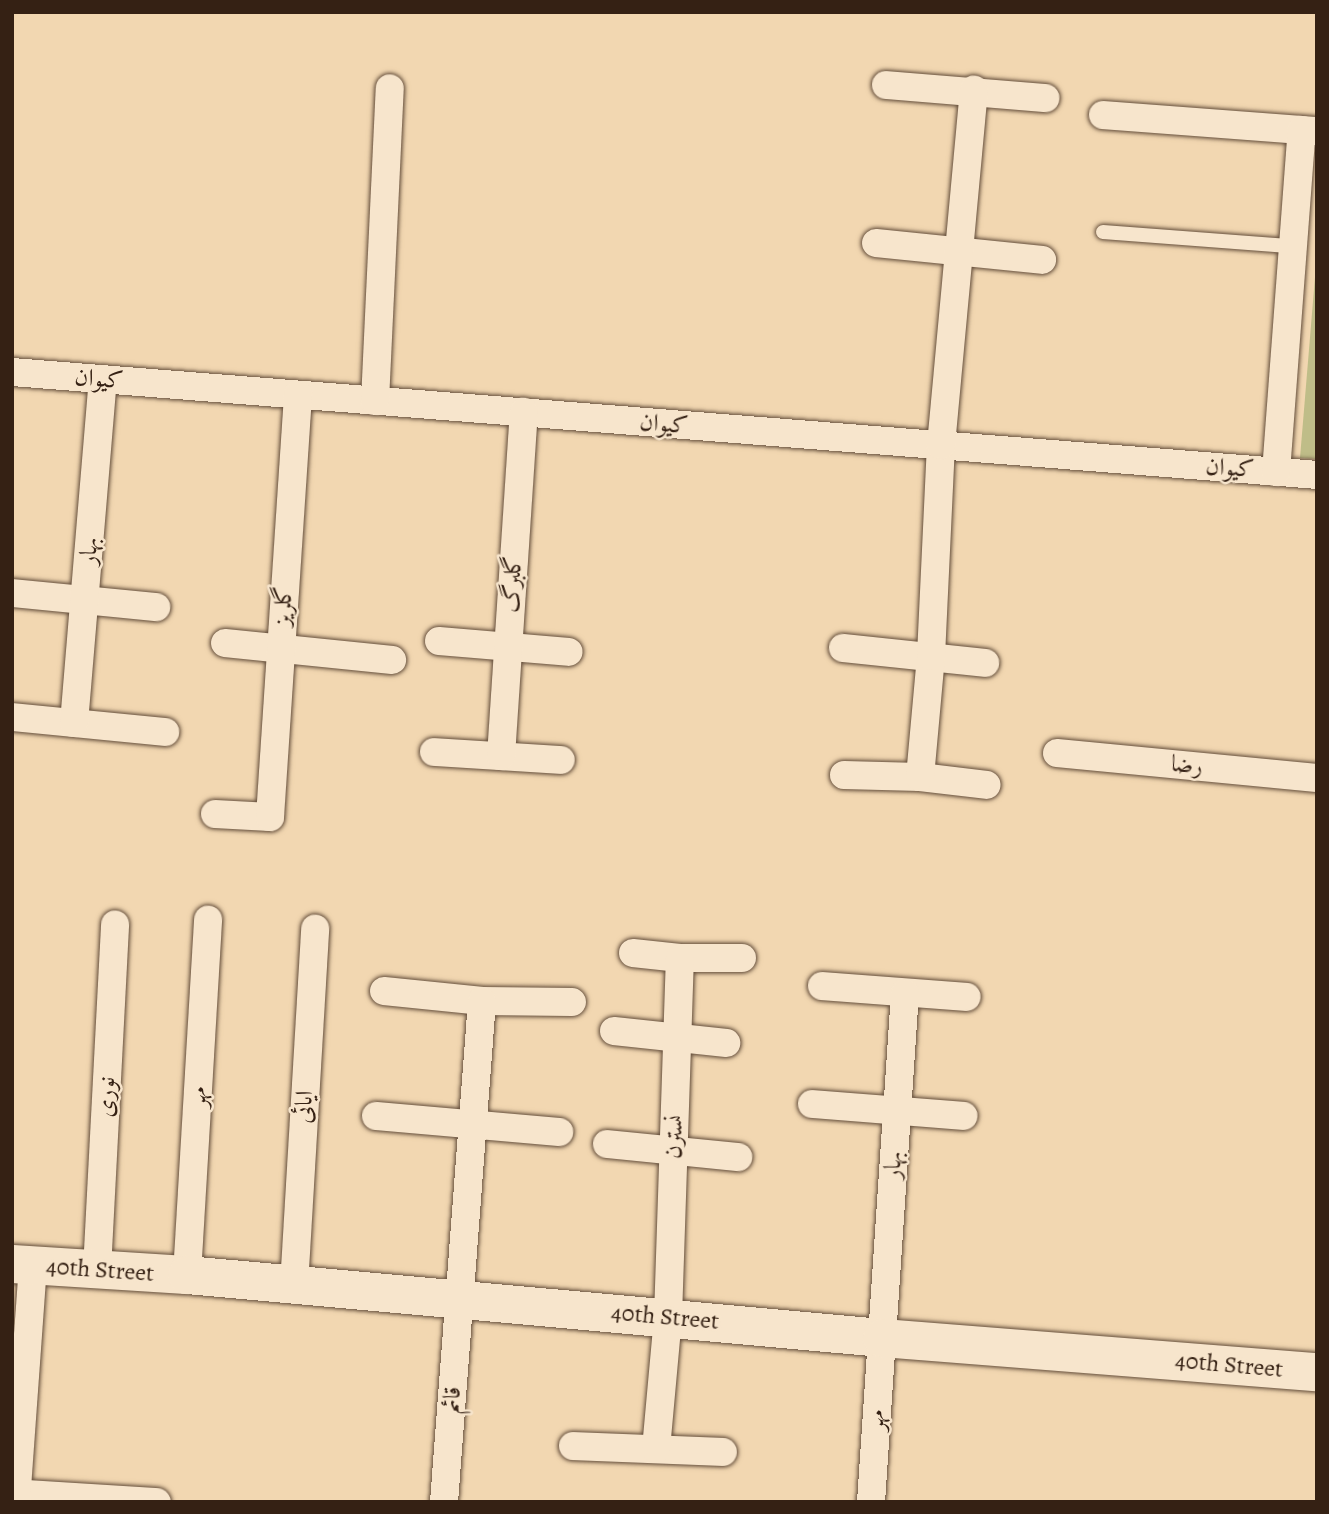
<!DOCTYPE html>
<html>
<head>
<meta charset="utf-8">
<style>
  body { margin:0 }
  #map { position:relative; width:1329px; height:1514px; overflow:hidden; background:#f2d7b1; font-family:Alegreya,Amiri,serif }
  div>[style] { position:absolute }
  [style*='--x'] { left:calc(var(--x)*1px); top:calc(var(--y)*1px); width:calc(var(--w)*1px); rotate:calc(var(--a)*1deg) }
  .green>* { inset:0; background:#bfbd88 }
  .roads { filter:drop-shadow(0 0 2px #644e3b) drop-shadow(0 0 2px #644e3b) }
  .lane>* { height:14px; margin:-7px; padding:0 7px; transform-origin:7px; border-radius:7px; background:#f7e5cc }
  .street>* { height:28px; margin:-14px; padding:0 14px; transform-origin:14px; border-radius:14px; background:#f7e5cc }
  .secondary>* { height:38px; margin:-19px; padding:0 19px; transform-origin:19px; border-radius:19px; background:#f7e5cc }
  span { translate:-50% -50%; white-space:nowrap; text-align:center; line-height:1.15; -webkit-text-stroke:5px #f7e5cc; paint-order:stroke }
  .street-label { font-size:24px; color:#352114 }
  .frame { position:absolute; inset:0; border:14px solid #352114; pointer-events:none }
</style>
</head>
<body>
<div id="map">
  <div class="green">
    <i style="clip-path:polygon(1317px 253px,1317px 459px,1300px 458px)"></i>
  </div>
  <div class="roads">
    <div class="lane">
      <i style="--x:1103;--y:232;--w:189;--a:4.3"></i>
    </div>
    <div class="street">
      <i style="--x:886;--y:85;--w:160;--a:4.7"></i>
      <i style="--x:1103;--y:115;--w:215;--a:4.3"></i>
      <i style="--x:876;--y:243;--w:167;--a:5.8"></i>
      <i style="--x:12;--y:372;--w:1309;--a:4.51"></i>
      <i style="--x:375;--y:401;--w:313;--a:-87.3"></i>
      <i style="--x:1276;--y:472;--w:343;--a:-85.7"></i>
      <i style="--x:12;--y:593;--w:145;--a:5.6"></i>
      <i style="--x:439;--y:641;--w:130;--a:4.8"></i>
      <i style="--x:225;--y:643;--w:168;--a:5.8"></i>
      <i style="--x:843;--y:648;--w:143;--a:6"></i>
      <i style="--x:12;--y:717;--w:154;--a:5.6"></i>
      <i style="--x:74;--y:723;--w:345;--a:-85.2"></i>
      <i style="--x:434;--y:752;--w:127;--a:3.6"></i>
      <i style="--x:1057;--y:753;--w:261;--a:5.5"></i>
      <i style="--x:501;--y:756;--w:345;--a:-86.2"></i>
      <i style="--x:844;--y:775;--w:76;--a:1.5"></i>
      <i style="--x:920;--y:777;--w:67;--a:6.8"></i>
      <i style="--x:920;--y:777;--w:121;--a:-84.8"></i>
      <i style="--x:931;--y:656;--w:211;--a:-87.3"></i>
      <i style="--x:941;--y:445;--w:357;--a:-84.7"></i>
      <i style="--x:215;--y:814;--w:55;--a:3.1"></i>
      <i style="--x:270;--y:817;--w:423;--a:-86.2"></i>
      <i style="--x:633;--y:953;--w:47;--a:6.1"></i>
      <i style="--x:680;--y:958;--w:62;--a:0"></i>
      <i style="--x:822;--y:986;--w:145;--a:4.3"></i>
      <i style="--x:384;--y:991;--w:99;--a:5.8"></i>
      <i style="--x:482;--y:1001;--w:90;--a:0.6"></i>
      <i style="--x:614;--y:1031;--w:113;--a:6.1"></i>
      <i style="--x:812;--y:1104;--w:152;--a:4.5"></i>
      <i style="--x:376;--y:1116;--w:184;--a:5"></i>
      <i style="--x:607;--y:1144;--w:132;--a:5.7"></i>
      <i style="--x:97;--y:1270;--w:346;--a:-87"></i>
      <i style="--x:187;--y:1275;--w:356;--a:-86.6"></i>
      <i style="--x:294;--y:1286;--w:358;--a:-86.6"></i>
      <i style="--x:573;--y:1446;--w:150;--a:2.3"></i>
      <i style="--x:656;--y:1449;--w:133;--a:-84.8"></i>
      <i style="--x:668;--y:1317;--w:359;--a:-88.1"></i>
      <i style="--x:12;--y:1493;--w:145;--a:3.6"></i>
      <i style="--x:16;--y:1502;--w:238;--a:-85.9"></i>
      <i style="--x:444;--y:1502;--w:502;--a:-85.66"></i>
      <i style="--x:871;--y:1502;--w:510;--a:-86.18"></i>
    </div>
    <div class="secondary">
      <i style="--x:12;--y:1264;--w:175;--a:3.6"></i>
      <i style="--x:187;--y:1275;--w:698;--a:5.18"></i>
      <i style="--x:882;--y:1338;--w:436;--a:4.5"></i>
    </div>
  </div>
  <div class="street-label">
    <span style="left:99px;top:379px;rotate:5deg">کیوان</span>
    <span style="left:664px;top:424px;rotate:5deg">کیوان</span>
    <span style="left:1230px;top:468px;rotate:4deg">کیوان</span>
    <span style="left:89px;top:551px;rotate:-85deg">بهار</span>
    <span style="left:512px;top:584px;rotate:-86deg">گلبرگ</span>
    <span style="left:283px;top:606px;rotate:-86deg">گلریز</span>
    <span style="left:1187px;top:765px;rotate:5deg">رضا</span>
    <span style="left:106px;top:1097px;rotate:-87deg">نوری</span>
    <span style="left:198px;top:1097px;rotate:-87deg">مهر</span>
    <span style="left:304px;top:1107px;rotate:-87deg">ایائی</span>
    <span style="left:674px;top:1137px;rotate:-88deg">نسترن</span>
    <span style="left:893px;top:1165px;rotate:-86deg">بهار</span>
    <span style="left:100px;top:1270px;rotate:4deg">40th Street</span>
    <span style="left:665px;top:1317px;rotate:5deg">40th Street</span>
    <span style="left:1229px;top:1365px;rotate:5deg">40th Street</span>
    <span style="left:452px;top:1400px;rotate:-86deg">قائم</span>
    <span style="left:876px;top:1420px;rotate:-86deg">مهر</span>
  </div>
  <div class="frame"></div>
</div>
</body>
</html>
